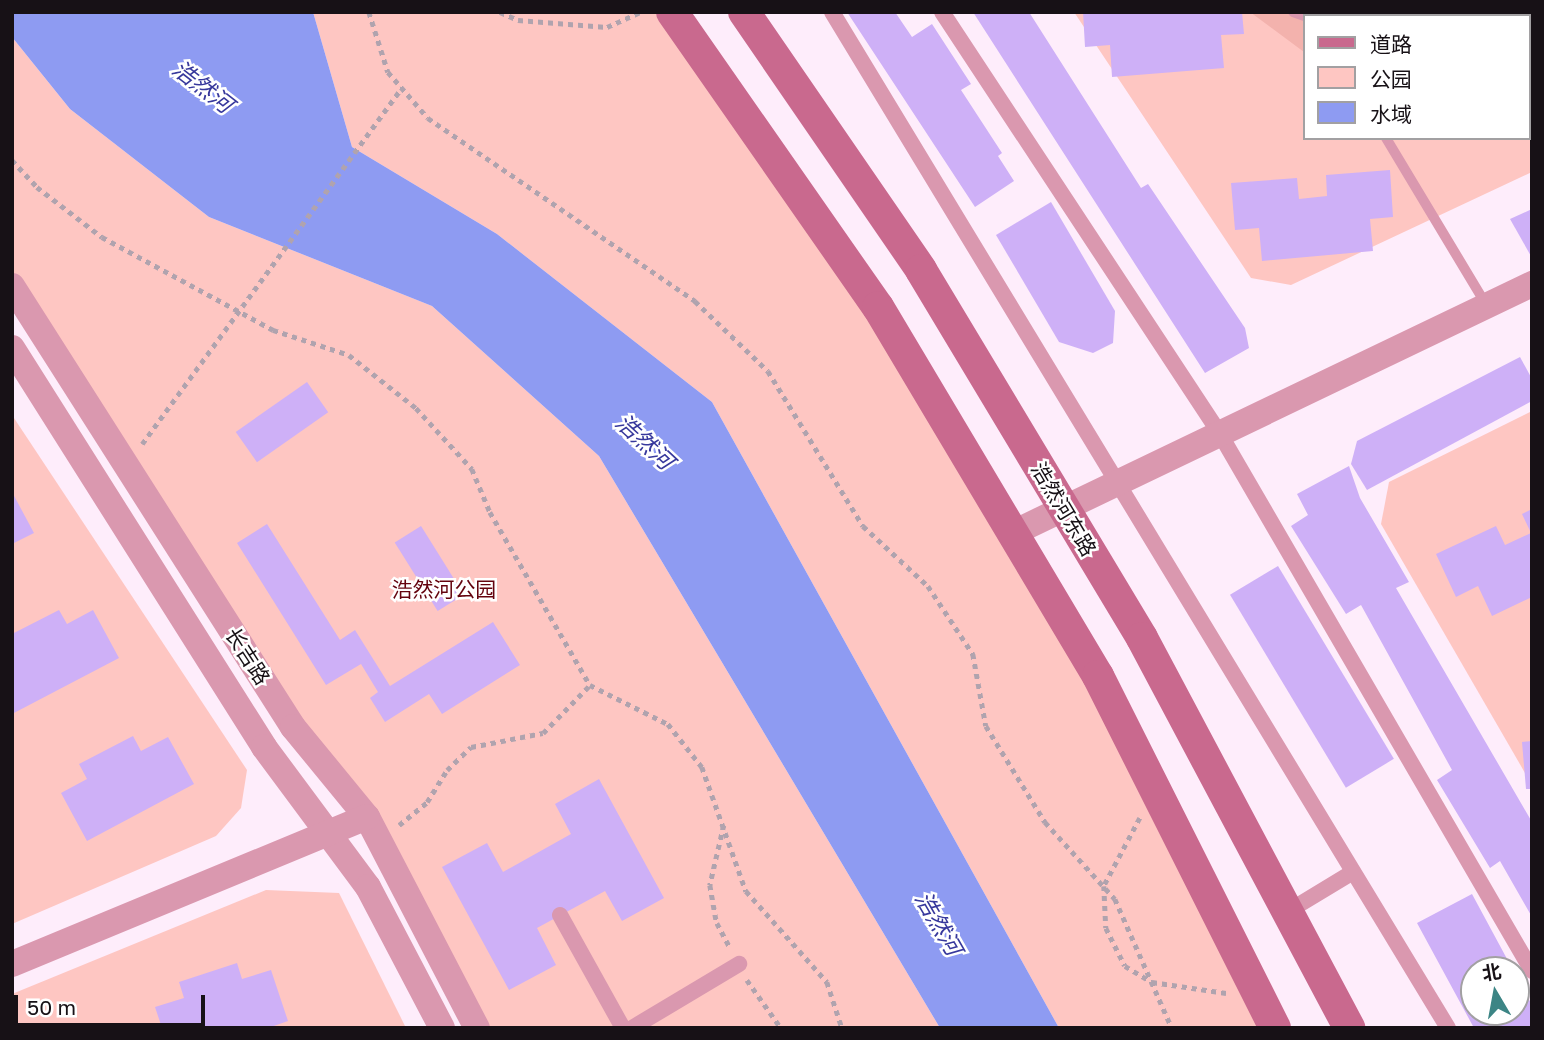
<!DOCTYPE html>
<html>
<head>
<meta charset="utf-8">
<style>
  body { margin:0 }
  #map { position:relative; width:1544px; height:1040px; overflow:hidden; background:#feedfb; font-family:"Golos Text","Noto Sans SC",sans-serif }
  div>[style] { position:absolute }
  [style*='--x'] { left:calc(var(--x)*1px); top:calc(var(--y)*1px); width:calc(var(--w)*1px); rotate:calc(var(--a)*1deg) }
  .green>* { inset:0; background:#fec6c2 }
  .forest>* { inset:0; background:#f3b2ad }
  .water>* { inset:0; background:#8e9bf2 }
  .building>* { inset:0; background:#ceb0f7; transform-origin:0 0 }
  .path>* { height:4.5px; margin-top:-2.25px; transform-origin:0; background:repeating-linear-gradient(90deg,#b0a3ae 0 5px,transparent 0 10px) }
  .service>* { height:10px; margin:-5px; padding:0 5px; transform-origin:5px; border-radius:5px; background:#da98af }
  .pedestrian>* { height:16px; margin:-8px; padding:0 8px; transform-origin:8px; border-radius:8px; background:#da98af }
  .tertiary>* { height:26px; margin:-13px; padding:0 13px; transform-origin:13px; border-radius:13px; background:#da98af }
  .secondary>* { height:32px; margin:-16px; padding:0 16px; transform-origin:16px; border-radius:16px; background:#c9698e }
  span { translate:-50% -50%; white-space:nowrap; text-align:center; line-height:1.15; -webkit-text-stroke:5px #fff; paint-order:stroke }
  .street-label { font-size:21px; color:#171116 }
  .park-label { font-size:21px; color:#64030e }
  .water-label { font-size:23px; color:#37389c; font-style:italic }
  .frame { position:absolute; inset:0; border:14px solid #171116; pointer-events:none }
  .legend { position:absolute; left:1303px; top:14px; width:228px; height:126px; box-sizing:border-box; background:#fff; border:2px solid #a2a0a2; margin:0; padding:9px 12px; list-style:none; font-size:21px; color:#171116 }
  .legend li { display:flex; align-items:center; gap:14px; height:35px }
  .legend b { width:35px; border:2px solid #a2a0a2 }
  .north { position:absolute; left:1460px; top:956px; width:70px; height:70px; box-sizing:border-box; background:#fff; border:2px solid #a2a0a2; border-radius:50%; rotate:350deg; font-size:19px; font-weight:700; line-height:28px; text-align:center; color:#171116 }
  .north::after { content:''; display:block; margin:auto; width:24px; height:32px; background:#3c8585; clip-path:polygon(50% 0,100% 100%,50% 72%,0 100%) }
  .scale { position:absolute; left:14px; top:995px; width:191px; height:32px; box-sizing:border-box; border:4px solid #171116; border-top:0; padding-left:9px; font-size:21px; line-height:24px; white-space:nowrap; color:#171116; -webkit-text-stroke:5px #fff; paint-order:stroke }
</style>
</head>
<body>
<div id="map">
  <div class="green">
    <i style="clip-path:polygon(313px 12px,672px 12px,878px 307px,1275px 1028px,1059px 1028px,712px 402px,497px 234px,352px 147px)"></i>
    <i style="clip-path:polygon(evenodd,1074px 12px,1532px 12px,1532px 172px,1291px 285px,1251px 278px,1074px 12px,1304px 16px,1528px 16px,1528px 138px,1304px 138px,1304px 16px)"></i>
    <i style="clip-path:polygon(12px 37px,70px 109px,209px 217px,432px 306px,599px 456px,940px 1028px,477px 1028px,367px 817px,12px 286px)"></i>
    <i style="clip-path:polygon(1532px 411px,1532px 785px,1381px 524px,1389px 482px)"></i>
    <i style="clip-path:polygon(12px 415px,247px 770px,241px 808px,216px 836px,12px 924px)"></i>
    <i style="clip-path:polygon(266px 890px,339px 893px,406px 1028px,12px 1028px,12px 994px)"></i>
  </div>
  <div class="forest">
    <i style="clip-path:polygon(1250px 12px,1532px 12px,1532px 24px,1528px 24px,1528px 16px,1304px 16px,1304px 52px)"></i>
  </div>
  <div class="water">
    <i style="clip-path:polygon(12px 12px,313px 12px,352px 147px,497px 234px,712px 402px,1059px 1028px,940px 1028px,599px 456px,432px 306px,209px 217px,70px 109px,12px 37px)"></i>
  </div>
  <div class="building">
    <i style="clip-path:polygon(847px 12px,895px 12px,912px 37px,932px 24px,971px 84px,961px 90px,1002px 153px,998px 156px,1014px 181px,975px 207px)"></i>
    <i style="clip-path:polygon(973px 12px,1029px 12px,1141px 188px,1148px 184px,1245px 328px,1249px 348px,1205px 373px)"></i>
    <i style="clip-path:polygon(1083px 12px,1242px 12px,1244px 34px,1221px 35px,1224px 68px,1112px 77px,1110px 45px,1085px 47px)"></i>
    <i style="left:1532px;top:58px;width:80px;height:4px;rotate:90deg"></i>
    <i style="clip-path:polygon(1390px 170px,1393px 217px,1370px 219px,1373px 251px,1262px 261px,1259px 228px,1235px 230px,1231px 183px,1297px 178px,1299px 199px,1327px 196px,1326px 175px)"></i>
    <i style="clip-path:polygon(1051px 202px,1115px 311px,1113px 343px,1093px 353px,1059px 342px,996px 235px)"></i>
    <i style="clip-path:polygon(1532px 209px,1532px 258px,1510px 219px)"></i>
    <i style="clip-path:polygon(1520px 357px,1532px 379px,1532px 401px,1367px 490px,1351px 464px,1357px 441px)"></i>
    <i style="left:307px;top:382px;width:37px;height:87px;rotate:55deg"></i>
    <i style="clip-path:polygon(1349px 466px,1360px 498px,1409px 582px,1396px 588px,1532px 822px,1532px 917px,1500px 861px,1490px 868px,1437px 780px,1452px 770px,1361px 605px,1346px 614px,1291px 526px,1308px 515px,1297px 494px)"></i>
    <i style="clip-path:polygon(12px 492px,34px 533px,12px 544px)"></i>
    <i style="clip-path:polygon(1532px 509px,1532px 597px,1492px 616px,1478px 586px,1456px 597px,1436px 554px,1496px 526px,1505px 545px,1531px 533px,1522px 514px)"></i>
    <i style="clip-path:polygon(267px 524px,340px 640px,355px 630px,390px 686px,493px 622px,520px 665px,442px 714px,429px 694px,385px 722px,370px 698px,378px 692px,361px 664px,326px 685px,237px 543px)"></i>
    <i style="left:421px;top:526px;width:81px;height:31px;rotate:58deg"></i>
    <i style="left:1278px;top:566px;width:225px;height:56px;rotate:59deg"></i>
    <i style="clip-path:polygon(59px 610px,67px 624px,93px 610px,119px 658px,12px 714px,12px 634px)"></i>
    <i style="clip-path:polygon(133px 736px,141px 751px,168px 737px,194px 784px,87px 841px,61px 793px,87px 779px,79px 764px)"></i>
    <i style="clip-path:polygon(1532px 741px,1532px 789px,1526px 789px,1522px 742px)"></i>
    <i style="clip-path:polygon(599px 779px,664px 898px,622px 921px,605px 891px,537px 928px,556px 965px,509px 990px,442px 867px,487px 843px,503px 872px,571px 834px,555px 804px)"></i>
    <i style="clip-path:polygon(1472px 894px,1513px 970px,1474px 970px,1474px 1012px,1516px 1012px,1516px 976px,1532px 1005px,1532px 1028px,1474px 1028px,1417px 923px)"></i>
    <i style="clip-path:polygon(237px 963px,242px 979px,271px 970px,288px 1021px,268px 1028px,162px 1028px,155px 1007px,184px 998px,179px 982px)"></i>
  </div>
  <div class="path">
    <i style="--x:369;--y:12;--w:63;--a:72.4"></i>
    <i style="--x:388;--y:72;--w:61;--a:49"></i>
    <i style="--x:428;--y:118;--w:324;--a:34.4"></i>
    <i style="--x:695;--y:301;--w:101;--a:43.8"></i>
    <i style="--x:768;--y:371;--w:182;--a:58.5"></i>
    <i style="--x:863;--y:526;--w:88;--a:42.7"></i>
    <i style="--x:928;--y:586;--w:82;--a:56.5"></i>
    <i style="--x:973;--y:654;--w:73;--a:79.8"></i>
    <i style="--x:986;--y:726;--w:113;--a:58.4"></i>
    <i style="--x:1045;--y:822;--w:104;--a:47.7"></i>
    <i style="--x:1115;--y:899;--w:141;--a:66.2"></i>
    <i style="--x:500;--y:12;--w:20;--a:24"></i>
    <i style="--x:518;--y:20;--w:89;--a:4.5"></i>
    <i style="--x:607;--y:27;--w:36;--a:-24"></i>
    <i style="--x:12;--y:160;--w:37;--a:47"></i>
    <i style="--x:37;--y:187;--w:82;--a:37.6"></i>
    <i style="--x:102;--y:237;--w:195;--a:28.5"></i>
    <i style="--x:273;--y:330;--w:80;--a:18.2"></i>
    <i style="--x:349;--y:355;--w:85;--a:38.3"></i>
    <i style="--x:416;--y:408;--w:83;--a:47.4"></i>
    <i style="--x:472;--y:469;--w:47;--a:67.3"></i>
    <i style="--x:490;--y:512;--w:200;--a:60"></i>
    <i style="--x:590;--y:685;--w:87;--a:26.6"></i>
    <i style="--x:668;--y:724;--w:55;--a:51.7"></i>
    <i style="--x:702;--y:767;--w:132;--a:70.5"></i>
    <i style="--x:746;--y:891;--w:122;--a:48.3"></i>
    <i style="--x:827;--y:982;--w:48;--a:71.9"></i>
    <i style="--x:142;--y:444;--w:441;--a:-53.9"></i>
    <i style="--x:1140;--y:818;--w:77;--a:117.9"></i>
    <i style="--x:1104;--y:886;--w:42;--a:87.3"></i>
    <i style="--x:1106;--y:928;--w:42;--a:63.4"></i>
    <i style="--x:1125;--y:966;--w:31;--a:31"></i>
    <i style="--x:1152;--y:982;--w:75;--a:8.5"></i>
    <i style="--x:399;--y:825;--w:36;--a:-39"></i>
    <i style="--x:427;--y:802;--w:38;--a:-58"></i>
    <i style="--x:447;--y:770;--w:33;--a:-44"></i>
    <i style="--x:471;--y:747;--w:73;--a:-11"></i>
    <i style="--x:543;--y:733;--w:67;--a:-45.6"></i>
    <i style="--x:724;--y:825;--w:62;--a:103.1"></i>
    <i style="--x:710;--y:885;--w:39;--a:80"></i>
    <i style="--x:717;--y:923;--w:27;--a:62"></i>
    <i style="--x:747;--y:980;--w:59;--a:54.7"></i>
  </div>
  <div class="service">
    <i style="--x:1293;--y:12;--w:12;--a:20"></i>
    <i style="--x:1489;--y:16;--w:8;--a:-30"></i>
    <i style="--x:1386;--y:138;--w:196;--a:59"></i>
  </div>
  <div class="pedestrian">
    <i style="--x:832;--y:12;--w:1188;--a:58.77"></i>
    <i style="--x:942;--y:12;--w:505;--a:56.62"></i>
    <i style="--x:1220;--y:434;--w:621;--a:59.84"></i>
    <i style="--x:1287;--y:912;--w:77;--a:-31.2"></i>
    <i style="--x:560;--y:915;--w:129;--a:60.9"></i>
    <i style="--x:632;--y:1028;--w:125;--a:-30.9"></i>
  </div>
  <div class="tertiary">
    <i style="--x:12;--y:286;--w:523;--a:57.5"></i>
    <i style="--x:293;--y:727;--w:117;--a:50.6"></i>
    <i style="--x:367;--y:817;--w:238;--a:62.5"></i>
    <i style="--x:12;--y:348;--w:472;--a:57.7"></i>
    <i style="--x:264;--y:747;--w:174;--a:53.4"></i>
    <i style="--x:368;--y:887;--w:159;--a:62.3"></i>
    <i style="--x:1013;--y:533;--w:576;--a:-25.63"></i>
    <i style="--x:12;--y:964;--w:384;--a:-22.5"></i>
  </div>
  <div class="secondary">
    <i style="--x:672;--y:12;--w:360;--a:55.1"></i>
    <i style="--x:878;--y:307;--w:430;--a:59.2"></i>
    <i style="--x:1098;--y:676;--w:394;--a:63.3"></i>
    <i style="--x:744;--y:12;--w:313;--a:55.5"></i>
    <i style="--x:921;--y:270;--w:429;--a:59"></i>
    <i style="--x:1142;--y:638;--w:442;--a:62"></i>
  </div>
  <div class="street-label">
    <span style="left:1064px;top:509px;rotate:59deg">浩然河东路</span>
    <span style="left:248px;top:656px;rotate:57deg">长吉路</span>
  </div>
  <div class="park-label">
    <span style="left:444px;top:589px">浩然河公园</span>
  </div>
  <div class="water-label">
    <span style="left:203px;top:86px;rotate:38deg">浩然河</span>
    <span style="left:645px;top:441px;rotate:43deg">浩然河</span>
    <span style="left:939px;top:923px;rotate:60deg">浩然河</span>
  </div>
  <div class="frame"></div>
  <ul class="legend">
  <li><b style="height:9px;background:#c9698e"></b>道路</li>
  <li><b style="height:19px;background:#fec6c2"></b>公园</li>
  <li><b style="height:19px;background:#8e9bf2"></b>水域</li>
  </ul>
  <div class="north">北</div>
  <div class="scale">50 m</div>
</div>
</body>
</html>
